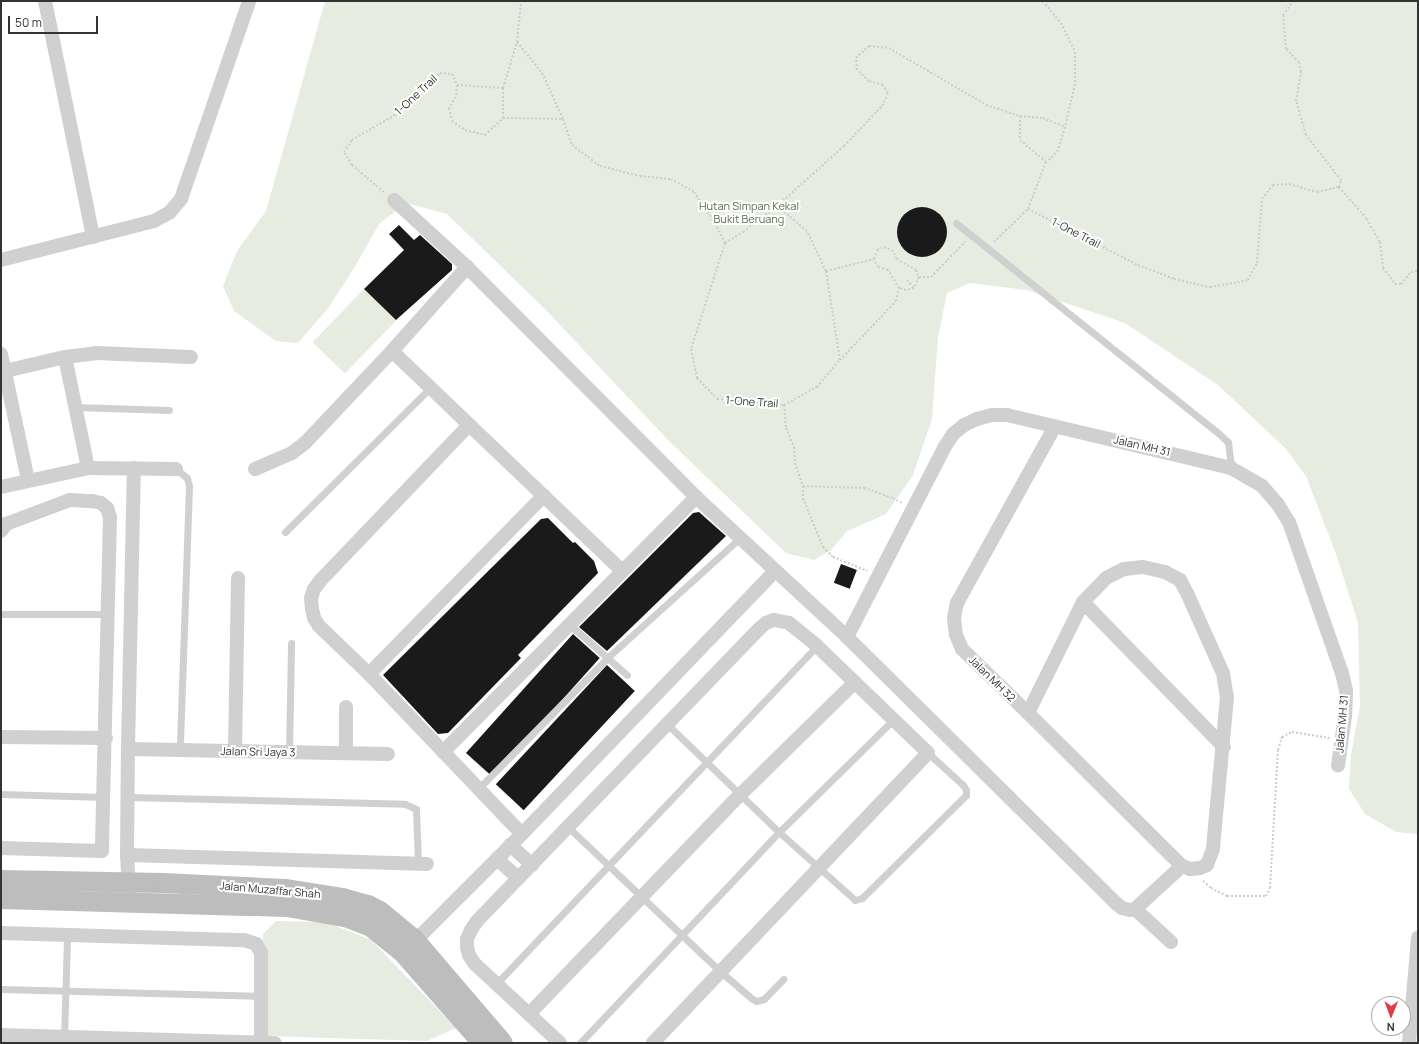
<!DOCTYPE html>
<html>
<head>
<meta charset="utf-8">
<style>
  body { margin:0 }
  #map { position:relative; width:1419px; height:1044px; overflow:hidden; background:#fff; font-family:Manrope,sans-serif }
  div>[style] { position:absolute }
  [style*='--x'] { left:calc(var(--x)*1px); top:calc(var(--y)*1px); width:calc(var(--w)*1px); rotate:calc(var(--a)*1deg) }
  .green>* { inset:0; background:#e6ecdf; transform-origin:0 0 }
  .building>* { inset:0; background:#1a1a1a; transform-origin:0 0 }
  .round { border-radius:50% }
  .path>* { height:2px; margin-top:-1px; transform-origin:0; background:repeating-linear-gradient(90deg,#cdcdcd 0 2px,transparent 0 4px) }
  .lane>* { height:7px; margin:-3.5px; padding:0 3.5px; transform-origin:3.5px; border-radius:3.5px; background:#d0d0d0 }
  .street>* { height:14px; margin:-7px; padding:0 7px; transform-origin:7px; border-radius:7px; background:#d0d0d0 }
  .secondary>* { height:20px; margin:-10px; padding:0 10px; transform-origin:10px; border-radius:10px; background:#bdbdbd }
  span { translate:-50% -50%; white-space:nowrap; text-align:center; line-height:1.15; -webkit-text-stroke:4px #fff; paint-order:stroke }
  .street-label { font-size:11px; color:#333 }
  .park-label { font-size:11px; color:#56703f }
  .frame { position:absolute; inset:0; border:2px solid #333; pointer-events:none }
  .north { position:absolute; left:1371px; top:996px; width:40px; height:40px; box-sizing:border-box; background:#fff; border:1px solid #adadad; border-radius:50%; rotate:181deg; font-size:11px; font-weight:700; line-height:16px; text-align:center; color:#333 }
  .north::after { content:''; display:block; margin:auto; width:14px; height:18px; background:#e63946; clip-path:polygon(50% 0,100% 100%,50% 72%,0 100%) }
  .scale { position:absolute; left:8px; top:16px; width:90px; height:18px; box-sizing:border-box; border:2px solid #333; border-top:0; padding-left:5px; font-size:12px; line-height:14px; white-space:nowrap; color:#333; -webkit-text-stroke:3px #fff; paint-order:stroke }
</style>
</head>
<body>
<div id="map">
  <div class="green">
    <i style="clip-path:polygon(325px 1px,1418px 1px,1418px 834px,1396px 832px,1365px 814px,1349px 789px,1351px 755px,1360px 706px,1358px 623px,1336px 554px,1306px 476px,1286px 449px,1218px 385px,1125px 323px,1027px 290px,970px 283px,947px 293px,938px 337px,932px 419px,913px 475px,886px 514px,847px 531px,831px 550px,814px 560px,786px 553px,669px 441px,546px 310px,447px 214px,406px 203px,379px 224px,356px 265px,329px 307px,298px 343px,276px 341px,234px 311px,223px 286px,237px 251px,266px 211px)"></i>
    <i style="left:364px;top:289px;width:45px;height:74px;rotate:44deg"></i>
    <i style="clip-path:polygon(276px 921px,326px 922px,371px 940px,456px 1028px,427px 1041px,264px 1036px,263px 934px)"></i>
  </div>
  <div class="building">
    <i class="round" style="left:897px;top:207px;width:50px;height:50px"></i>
    <i style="clip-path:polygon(399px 225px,414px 240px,420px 235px,452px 264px,452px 270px,396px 320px,364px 289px,404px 250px,389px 234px)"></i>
    <i style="clip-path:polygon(699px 512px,726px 536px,607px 651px,579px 627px,693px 513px)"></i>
    <i style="clip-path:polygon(548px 518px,573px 543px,575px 542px,594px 561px,598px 573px,518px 655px,521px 658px,448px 733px,438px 734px,383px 675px,541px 519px)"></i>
    <i style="left:841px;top:564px;width:17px;height:20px;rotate:21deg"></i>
    <i style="left:573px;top:634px;width:36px;height:160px;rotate:42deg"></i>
    <i style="left:607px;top:665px;width:38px;height:163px;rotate:43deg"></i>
  </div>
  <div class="path">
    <i style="--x:1043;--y:1;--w:28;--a:51"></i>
    <i style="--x:1061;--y:23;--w:32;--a:64"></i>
    <i style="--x:1075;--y:52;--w:32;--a:90"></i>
    <i style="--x:1075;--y:84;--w:44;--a:103.1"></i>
    <i style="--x:1065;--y:127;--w:24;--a:107"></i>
    <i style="--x:1058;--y:150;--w:16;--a:133"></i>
    <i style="--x:517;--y:42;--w:40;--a:51"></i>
    <i style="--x:542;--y:73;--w:51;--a:65.5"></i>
    <i style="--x:563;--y:119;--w:28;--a:71"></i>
    <i style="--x:572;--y:145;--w:35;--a:37"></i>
    <i style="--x:600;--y:166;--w:41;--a:14"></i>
    <i style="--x:640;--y:176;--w:31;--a:6"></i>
    <i style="--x:671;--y:179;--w:26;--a:29"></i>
    <i style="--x:694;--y:192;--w:34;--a:56"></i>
    <i style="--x:713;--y:220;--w:26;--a:62"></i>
    <i style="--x:725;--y:243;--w:21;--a:-31"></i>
    <i style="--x:743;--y:232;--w:43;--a:-37.4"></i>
    <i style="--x:777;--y:206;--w:90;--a:-41.8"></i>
    <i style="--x:844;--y:146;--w:55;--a:-46.5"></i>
    <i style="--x:882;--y:106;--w:14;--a:-65"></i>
    <i style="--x:888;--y:93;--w:9;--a:-122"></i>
    <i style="--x:883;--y:85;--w:15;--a:-164"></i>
    <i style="--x:869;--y:81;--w:16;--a:-137"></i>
    <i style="--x:857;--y:70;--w:12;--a:-95"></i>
    <i style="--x:856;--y:58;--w:18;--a:-43"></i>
    <i style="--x:869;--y:46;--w:20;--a:6"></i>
    <i style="--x:889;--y:48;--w:113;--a:30.4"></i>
    <i style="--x:986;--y:105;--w:36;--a:18"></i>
    <i style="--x:1020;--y:116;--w:24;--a:90"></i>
    <i style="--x:1020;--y:140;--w:34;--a:40"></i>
    <i style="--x:1046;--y:162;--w:50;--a:111"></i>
    <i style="--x:1028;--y:209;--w:123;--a:27"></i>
    <i style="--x:1138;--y:265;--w:39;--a:21"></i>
    <i style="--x:1174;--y:279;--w:37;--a:13"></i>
    <i style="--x:1210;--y:287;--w:39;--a:-10"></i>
    <i style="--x:1248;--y:280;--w:19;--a:-62"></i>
    <i style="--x:1257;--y:263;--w:64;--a:-85.5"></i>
    <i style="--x:1262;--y:199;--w:18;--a:-52"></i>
    <i style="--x:1273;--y:185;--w:16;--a:-4"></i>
    <i style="--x:1289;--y:184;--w:29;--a:16"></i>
    <i style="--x:1317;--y:192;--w:23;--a:-13"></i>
    <i style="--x:1339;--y:187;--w:7;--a:-74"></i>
    <i style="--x:1341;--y:180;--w:57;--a:-127.9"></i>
    <i style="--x:1306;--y:135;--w:35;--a:-106"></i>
    <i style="--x:1296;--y:101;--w:29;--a:-80"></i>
    <i style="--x:1301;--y:72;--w:10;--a:-101"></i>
    <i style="--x:1299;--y:62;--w:18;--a:-135"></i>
    <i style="--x:1286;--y:49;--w:34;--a:-95"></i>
    <i style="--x:1283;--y:15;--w:17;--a:-54"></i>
    <i style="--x:457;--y:85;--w:46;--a:3.7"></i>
    <i style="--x:1020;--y:116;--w:23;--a:5"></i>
    <i style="--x:1043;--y:118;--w:24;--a:22"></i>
    <i style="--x:503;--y:118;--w:60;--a:1"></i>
    <i style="--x:1339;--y:187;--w:43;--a:48.8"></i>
    <i style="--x:1367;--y:219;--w:26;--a:61"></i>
    <i style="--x:1380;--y:242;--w:26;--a:83"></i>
    <i style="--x:1383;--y:268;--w:20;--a:53"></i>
    <i style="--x:1395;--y:284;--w:6;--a:0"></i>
    <i style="--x:1401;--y:284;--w:16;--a:-50"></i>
    <i style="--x:1411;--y:272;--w:7;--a:-8"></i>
    <i style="--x:384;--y:192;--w:42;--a:-139.8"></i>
    <i style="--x:352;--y:165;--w:15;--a:-122"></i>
    <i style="--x:344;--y:152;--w:14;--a:-56"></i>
    <i style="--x:352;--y:140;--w:50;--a:-30.2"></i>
    <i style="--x:395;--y:115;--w:38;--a:-41"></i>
    <i style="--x:424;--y:90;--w:23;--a:-47"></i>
    <i style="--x:440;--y:73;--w:12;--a:5"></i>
    <i style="--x:452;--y:74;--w:12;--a:66"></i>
    <i style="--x:457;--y:85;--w:12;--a:95"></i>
    <i style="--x:456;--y:97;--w:13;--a:122"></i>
    <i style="--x:449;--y:108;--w:13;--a:77"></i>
    <i style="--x:452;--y:121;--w:16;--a:35"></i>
    <i style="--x:465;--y:130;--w:21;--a:14"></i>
    <i style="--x:485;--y:135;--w:25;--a:-43"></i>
    <i style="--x:503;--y:118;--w:30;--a:-90"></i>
    <i style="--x:503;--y:88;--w:48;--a:-73.1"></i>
    <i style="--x:517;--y:42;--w:41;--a:-84.4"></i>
    <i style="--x:994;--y:242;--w:47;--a:-44.1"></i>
    <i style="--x:725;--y:243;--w:111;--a:107.8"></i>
    <i style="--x:691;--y:349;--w:30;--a:78"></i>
    <i style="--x:697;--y:378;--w:29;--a:46"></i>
    <i style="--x:717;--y:399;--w:67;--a:5.1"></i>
    <i style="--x:784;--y:405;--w:38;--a:-29"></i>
    <i style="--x:817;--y:387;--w:35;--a:-50"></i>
    <i style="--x:840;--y:360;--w:90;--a:-98.9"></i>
    <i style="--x:826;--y:271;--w:44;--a:-115.4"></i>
    <i style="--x:807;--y:231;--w:39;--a:-140"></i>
    <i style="--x:884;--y:247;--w:9;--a:21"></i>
    <i style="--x:892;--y:250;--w:10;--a:61"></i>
    <i style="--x:897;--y:259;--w:22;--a:30"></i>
    <i style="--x:916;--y:270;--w:8;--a:67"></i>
    <i style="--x:919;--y:277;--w:12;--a:114"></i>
    <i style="--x:914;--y:288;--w:8;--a:166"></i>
    <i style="--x:906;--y:290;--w:7;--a:-164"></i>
    <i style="--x:899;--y:288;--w:21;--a:-121"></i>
    <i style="--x:888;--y:270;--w:10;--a:-163"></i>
    <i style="--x:878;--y:267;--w:9;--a:-117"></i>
    <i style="--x:874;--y:259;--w:9;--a:-72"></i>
    <i style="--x:877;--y:250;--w:8;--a:-23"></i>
    <i style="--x:826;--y:271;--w:49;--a:-14"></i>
    <i style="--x:919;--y:277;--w:12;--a:0"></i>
    <i style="--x:931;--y:277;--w:49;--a:-45.8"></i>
    <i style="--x:907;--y:280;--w:11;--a:49"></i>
    <i style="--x:840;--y:360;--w:81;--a:-46.5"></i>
    <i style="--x:896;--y:301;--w:13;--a:-77"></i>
    <i style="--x:784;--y:405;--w:23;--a:85"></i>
    <i style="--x:786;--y:428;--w:21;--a:67"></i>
    <i style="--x:794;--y:447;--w:16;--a:86"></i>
    <i style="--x:795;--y:463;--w:24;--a:71"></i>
    <i style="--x:803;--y:486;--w:12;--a:90"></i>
    <i style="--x:803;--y:498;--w:53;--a:67.8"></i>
    <i style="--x:823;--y:547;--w:14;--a:45"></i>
    <i style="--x:833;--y:557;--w:37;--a:22"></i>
    <i style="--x:803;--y:486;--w:61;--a:1.9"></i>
    <i style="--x:864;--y:488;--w:31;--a:19"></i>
    <i style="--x:893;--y:498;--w:10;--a:29"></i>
    <i style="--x:1203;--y:881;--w:11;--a:41"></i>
    <i style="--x:1211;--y:888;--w:18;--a:27"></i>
    <i style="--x:1227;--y:896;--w:39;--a:0"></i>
    <i style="--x:1266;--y:896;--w:9;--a:-63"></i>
    <i style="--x:1270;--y:888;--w:138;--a:-86.7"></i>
    <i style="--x:1278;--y:750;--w:14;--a:-73"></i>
    <i style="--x:1282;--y:737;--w:11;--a:-27"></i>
    <i style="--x:1292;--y:732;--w:38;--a:9"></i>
  </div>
  <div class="lane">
    <i style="--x:956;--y:223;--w:333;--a:38.7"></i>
    <i style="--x:1216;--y:431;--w:16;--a:43"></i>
    <i style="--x:1228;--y:442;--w:26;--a:83"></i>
    <i style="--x:75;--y:407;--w:94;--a:1.8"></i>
    <i style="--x:176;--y:469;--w:14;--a:39"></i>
    <i style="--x:187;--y:478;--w:8;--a:76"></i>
    <i style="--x:189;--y:486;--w:264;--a:92"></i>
    <i style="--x:285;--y:532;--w:206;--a:-44.8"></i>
    <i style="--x:1;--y:614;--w:107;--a:0"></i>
    <i style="--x:569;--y:624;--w:77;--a:41.3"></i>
    <i style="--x:667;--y:724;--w:156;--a:44"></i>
    <i style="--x:779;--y:832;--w:102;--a:41.8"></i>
    <i style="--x:855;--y:900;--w:7;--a:-16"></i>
    <i style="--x:862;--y:898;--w:146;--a:-44.7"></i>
    <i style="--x:966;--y:795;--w:5;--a:-90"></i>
    <i style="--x:966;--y:790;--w:6;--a:-121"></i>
    <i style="--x:963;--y:785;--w:47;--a:-137.6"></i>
    <i style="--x:289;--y:752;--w:109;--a:-88.9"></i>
    <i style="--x:478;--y:789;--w:184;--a:-45.4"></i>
    <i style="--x:607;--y:658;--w:179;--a:-42.1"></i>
    <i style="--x:1;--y:794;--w:103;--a:1.7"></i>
    <i style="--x:128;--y:797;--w:277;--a:1.4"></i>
    <i style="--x:405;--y:804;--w:12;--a:24"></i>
    <i style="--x:416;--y:809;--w:55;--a:87.9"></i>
    <i style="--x:568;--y:827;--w:209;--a:43.5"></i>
    <i style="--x:720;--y:971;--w:41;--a:41.1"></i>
    <i style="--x:751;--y:998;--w:6;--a:31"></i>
    <i style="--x:756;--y:1001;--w:8;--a:-14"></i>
    <i style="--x:764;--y:999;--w:28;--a:-46"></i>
    <i style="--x:497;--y:983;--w:465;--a:-46.5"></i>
    <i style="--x:1;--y:989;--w:260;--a:1.5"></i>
    <i style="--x:64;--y:1039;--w:104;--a:-88.3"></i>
    <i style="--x:580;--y:1043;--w:290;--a:-46.7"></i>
    <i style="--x:779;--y:832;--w:160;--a:-44.5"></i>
  </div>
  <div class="street">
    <i style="--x:45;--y:1;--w:241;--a:78.5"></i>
    <i style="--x:394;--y:200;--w:99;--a:42.5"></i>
    <i style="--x:467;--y:267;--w:325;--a:45.1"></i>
    <i style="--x:696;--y:497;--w:206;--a:42.8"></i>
    <i style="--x:847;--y:637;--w:380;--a:44.7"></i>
    <i style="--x:1117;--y:904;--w:6;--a:39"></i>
    <i style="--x:1122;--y:908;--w:8;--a:14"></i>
    <i style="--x:1130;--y:910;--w:5;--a:-11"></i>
    <i style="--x:1135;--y:909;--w:49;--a:42.5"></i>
    <i style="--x:1;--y:260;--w:158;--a:-14.3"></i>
    <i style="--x:154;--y:221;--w:18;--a:-29"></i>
    <i style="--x:170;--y:212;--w:17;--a:-50"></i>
    <i style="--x:181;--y:199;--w:209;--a:-71"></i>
    <i style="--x:392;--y:351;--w:317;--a:43.7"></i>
    <i style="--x:1;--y:354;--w:129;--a:77.9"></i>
    <i style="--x:65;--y:357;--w:113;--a:78.3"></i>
    <i style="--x:1;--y:372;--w:66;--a:-13.2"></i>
    <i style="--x:65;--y:357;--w:31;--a:-7"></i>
    <i style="--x:96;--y:353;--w:95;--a:2.4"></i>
    <i style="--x:469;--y:425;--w:216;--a:133.7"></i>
    <i style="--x:320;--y:581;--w:10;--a:127"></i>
    <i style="--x:314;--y:589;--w:9;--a:108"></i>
    <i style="--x:311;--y:598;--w:11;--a:85"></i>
    <i style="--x:312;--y:609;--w:9;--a:77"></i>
    <i style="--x:314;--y:618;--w:9;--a:58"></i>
    <i style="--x:319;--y:626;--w:69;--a:43.8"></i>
    <i style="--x:369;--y:674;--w:221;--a:46.3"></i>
    <i style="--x:255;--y:469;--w:40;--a:-23.4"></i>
    <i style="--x:292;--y:453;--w:16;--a:-38"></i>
    <i style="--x:305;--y:443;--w:127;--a:-46.6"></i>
    <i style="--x:392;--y:351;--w:113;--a:-48.2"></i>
    <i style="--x:1;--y:487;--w:89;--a:-12.3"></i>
    <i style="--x:88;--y:468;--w:88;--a:0.7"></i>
    <i style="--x:1;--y:531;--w:9;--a:-54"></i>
    <i style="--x:6;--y:524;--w:68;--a:-20.6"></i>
    <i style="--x:70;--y:500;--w:22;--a:3"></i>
    <i style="--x:92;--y:501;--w:9;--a:13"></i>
    <i style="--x:101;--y:503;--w:8;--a:40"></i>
    <i style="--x:107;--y:508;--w:9;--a:72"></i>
    <i style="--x:110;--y:517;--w:334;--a:91.4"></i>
    <i style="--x:102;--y:851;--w:101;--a:-178.3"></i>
    <i style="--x:1083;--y:602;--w:202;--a:45.8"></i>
    <i style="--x:847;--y:637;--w:212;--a:-62.8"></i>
    <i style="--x:944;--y:448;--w:17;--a:-57"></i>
    <i style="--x:953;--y:434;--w:14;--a:-39"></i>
    <i style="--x:964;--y:425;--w:14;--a:-25"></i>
    <i style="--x:977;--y:419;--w:16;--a:-15"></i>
    <i style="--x:992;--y:415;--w:15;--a:0"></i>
    <i style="--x:1007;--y:415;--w:230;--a:13.3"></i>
    <i style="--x:1231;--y:468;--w:36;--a:30"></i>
    <i style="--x:1262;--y:486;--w:23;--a:49"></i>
    <i style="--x:1277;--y:503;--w:22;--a:58"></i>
    <i style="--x:1289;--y:522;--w:160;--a:70.7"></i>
    <i style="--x:1342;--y:673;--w:18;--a:77"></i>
    <i style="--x:1346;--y:691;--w:25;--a:92"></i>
    <i style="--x:1345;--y:716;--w:50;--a:98"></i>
    <i style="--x:369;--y:674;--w:250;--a:-45.6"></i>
    <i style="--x:1028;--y:713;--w:124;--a:-63.6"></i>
    <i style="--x:1083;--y:602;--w:33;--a:-46"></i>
    <i style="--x:1106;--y:578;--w:20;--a:-27"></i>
    <i style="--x:1124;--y:569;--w:19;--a:-6"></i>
    <i style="--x:1143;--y:567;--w:23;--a:13"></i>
    <i style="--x:1165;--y:572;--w:17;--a:28"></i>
    <i style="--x:1180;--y:580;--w:15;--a:62"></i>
    <i style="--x:1187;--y:593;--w:88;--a:65.8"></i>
    <i style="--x:1223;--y:673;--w:24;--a:81"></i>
    <i style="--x:1227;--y:697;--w:153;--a:95.3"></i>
    <i style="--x:1213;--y:849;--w:17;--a:111"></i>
    <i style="--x:1207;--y:865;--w:8;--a:157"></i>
    <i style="--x:1200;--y:868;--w:10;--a:174"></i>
    <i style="--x:1190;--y:869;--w:9;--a:-159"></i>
    <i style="--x:1182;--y:866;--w:217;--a:-135.2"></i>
    <i style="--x:1028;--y:713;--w:92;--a:-135.9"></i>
    <i style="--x:962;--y:649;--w:15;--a:-113"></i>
    <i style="--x:956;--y:635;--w:17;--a:-97"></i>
    <i style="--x:954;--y:618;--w:15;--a:-79"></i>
    <i style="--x:957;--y:603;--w:202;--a:-61"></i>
    <i style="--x:1;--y:737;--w:105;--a:0.5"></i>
    <i style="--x:128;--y:749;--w:260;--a:1.1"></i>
    <i style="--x:235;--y:751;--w:173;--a:-89"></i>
    <i style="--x:443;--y:752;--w:359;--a:-45.2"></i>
    <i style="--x:346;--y:753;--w:46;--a:-90"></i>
    <i style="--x:510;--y:845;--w:30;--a:42"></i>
    <i style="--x:127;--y:855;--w:300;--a:1.7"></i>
    <i style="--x:497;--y:859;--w:28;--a:42"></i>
    <i style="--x:129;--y:892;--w:37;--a:-93"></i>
    <i style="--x:127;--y:855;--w:106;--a:-89.5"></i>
    <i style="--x:128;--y:749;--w:281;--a:-88.8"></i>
    <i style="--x:1135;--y:909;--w:64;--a:-42.5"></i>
    <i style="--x:1;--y:933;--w:243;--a:1.7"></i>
    <i style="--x:244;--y:940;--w:13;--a:18"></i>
    <i style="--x:256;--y:944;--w:10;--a:61"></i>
    <i style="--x:261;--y:953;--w:90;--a:90"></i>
    <i style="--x:409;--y:947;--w:160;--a:-45"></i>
    <i style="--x:522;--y:834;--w:365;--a:-46.1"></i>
    <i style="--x:529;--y:1014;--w:304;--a:-46.1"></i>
    <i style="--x:740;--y:795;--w:161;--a:-44.5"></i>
    <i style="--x:1;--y:1035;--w:274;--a:1.7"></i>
    <i style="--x:560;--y:1043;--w:117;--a:-137.1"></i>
    <i style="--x:474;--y:963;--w:9;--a:-122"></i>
    <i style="--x:469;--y:955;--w:8;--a:-104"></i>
    <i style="--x:467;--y:947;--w:8;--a:-90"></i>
    <i style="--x:467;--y:939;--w:10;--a:-66"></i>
    <i style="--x:471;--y:930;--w:11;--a:-56"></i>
    <i style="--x:477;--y:921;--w:407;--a:-46"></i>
    <i style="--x:760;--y:628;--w:8;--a:-40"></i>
    <i style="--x:766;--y:623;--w:9;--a:-21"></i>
    <i style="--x:774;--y:620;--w:15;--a:11"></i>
    <i style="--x:789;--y:623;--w:36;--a:39"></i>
    <i style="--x:817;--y:646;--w:154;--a:43.9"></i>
    <i style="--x:928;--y:753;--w:400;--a:133.5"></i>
    <i style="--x:1409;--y:1043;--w:106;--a:-85.1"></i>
  </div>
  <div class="secondary">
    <i style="--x:1;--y:880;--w:162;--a:1.1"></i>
    <i style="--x:163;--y:883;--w:122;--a:2.8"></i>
    <i style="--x:285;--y:889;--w:59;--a:8.8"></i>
    <i style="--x:343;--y:898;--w:26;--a:16"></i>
    <i style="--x:368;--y:905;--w:13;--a:27"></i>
    <i style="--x:380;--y:911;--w:45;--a:39.6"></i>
    <i style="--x:415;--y:940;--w:135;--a:49.5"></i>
    <i style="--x:1;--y:899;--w:286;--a:1.6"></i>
    <i style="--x:287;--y:907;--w:59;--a:9.8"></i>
    <i style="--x:345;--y:917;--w:28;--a:21"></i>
    <i style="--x:371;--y:927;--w:41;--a:39.1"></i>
    <i style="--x:403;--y:953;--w:120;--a:48.7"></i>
  </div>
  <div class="street-label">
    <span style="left:416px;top:95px;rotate:-43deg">1-One Trail</span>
    <span style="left:1076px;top:233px;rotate:27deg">1-One Trail</span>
    <span style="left:752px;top:402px;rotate:4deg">1-One Trail</span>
    <span style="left:1142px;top:446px;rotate:13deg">Jalan MH 31</span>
    <span style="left:992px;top:679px;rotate:44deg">Jalan MH 32</span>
    <span style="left:1342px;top:724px;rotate:-85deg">Jalan MH 31</span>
    <span style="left:258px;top:752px;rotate:1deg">Jalan Sri Jaya 3</span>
    <span style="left:270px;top:890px;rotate:5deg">Jalan Muzaffar Shah</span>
  </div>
  <div class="park-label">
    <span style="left:749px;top:213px">Hutan Simpan Kekal<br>Bukit Beruang</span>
  </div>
  <div class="frame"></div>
  <div class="north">N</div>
  <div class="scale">50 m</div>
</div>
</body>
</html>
